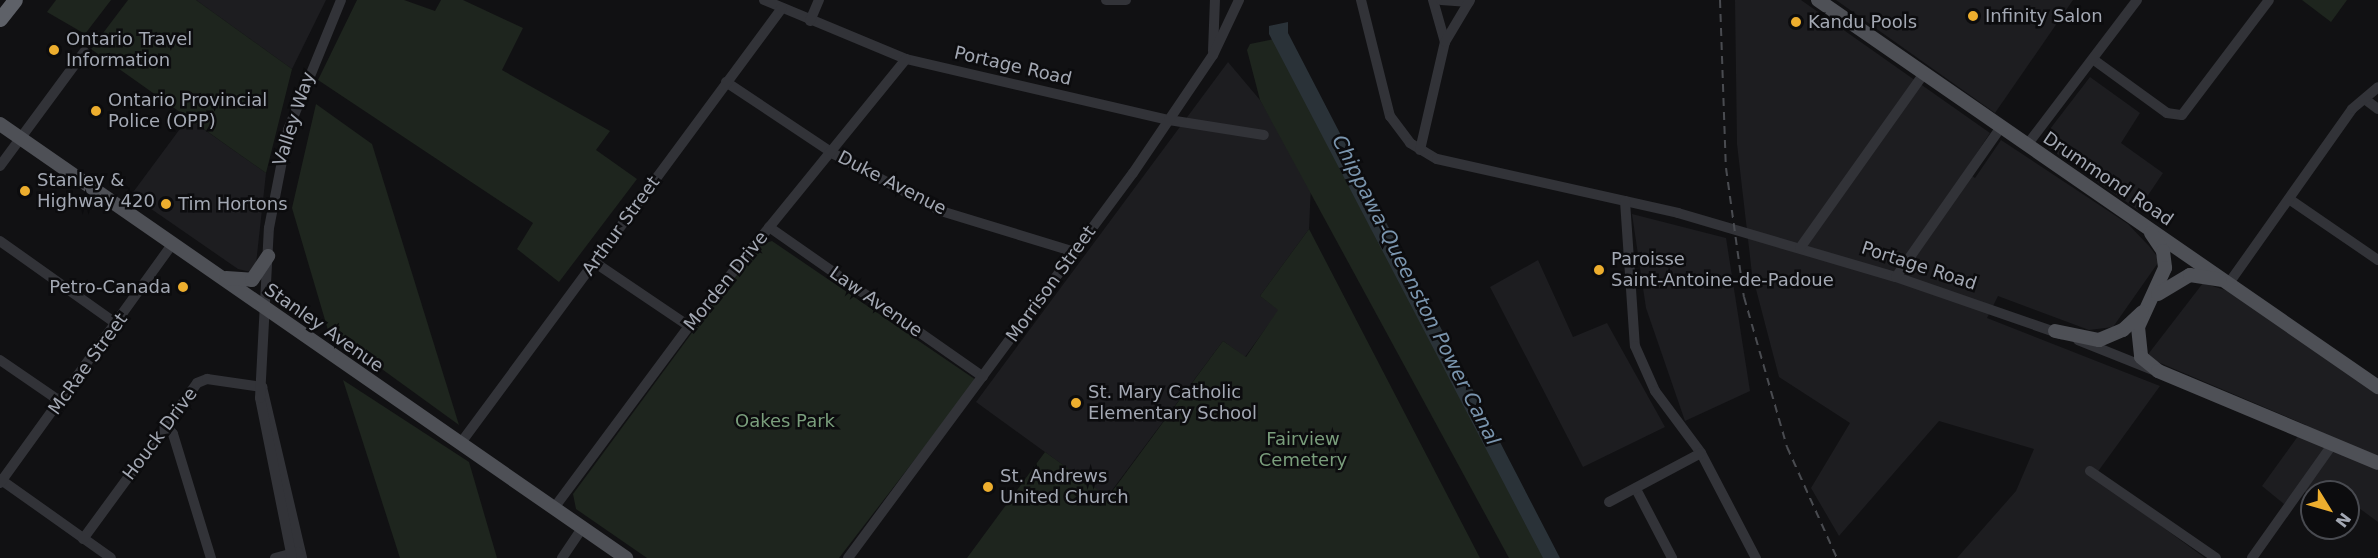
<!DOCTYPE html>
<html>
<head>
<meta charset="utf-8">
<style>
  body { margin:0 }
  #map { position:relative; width:2378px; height:558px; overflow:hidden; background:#111113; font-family:"DejaVu Sans",sans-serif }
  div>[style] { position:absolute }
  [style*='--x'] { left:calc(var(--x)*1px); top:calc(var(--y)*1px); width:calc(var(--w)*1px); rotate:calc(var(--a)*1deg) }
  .built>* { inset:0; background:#1d1d20 }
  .green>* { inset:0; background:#1e251e }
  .water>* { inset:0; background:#2a3238 }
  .minor>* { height:10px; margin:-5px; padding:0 5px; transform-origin:5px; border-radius:5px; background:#323338 }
  .major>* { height:14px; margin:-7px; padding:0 7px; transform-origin:7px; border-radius:7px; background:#4e5056 }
  .highway>* { height:15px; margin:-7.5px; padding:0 7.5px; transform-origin:7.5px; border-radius:7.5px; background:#5e6168 }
  .rail>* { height:2px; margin-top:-1px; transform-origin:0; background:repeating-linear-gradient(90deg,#494b50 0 8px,transparent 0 14px) }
  .dots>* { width:16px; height:16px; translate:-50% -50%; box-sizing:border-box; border:3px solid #0c0c0e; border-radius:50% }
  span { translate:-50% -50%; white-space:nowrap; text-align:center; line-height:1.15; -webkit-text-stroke:5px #0c0c0e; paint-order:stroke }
  .poi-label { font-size:18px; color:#a3a8b3 }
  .left { translate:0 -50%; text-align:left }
  .right { translate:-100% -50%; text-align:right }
  .street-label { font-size:18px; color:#a3a8b3 }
  .park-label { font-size:18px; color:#7a9e7c }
  .water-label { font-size:20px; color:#7a95ae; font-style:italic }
  .north { position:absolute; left:2300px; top:480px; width:60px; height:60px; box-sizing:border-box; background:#0c0c0e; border:2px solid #484a50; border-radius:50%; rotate:127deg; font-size:16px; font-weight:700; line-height:24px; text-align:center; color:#a3a8b3 }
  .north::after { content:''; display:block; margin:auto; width:21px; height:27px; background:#edae2e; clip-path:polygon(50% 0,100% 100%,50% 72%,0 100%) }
</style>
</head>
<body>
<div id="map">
  <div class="built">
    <i style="clip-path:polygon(196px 0,326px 0,292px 69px)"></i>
    <i style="clip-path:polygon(1735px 0,1801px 0,1990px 133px,1965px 171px,1975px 178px,2001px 140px,2128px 224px,2149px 246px,2160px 260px,2113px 327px,2089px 330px,1998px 296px,1987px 318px,2160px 386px,2094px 477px,2205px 558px,1957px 558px,2016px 491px,2034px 449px,1939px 421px,1839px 536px,1811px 488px,1850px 423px,1779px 377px,1752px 274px,1737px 144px)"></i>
    <i style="clip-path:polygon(1836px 0,2073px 0,1995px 113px)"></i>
    <i style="clip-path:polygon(1228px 62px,1260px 100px,1311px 185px,1309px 229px,1260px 296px,1279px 310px,1245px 357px,1223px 341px,1107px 497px,976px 402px)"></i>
    <i style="clip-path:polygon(2090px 77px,2140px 113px,2121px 143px,2163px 173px,2138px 210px,2040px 142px)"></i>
    <i style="clip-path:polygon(188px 118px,266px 173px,255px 273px,238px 269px,131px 195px)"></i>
    <i style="clip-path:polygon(1632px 214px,1726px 238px,1750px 391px,1685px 421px,1646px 308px)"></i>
    <i style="clip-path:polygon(1538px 260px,1573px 337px,1607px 323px,1665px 427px,1583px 467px,1490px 287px)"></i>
    <i style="clip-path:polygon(2203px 283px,2228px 291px,2378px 394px,2378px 522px,2348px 500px,2348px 492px,2312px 492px,2312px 497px,2299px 488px,2284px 504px,2262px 486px,2306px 425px,2146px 357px)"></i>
  </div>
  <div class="green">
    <i style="clip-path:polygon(56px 0,111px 0,85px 34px,47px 12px)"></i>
    <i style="clip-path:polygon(128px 0,196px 0,292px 69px,266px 173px,91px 49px)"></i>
    <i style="clip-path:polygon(357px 0,404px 0,435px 11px,441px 0,463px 0,523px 28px,502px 70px,610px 131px,596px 150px,637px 179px,559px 282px,517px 249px,533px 223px,318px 80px)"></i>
    <i style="clip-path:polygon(2302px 0,2347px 0,2331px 22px)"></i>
    <i style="clip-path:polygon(1279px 38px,1547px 558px,1509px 558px,1260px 100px,1247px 50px,1250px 44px)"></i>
    <i style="clip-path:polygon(316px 104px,372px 144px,459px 425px,328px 330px,292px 208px)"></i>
    <i style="clip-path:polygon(1309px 229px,1480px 558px,967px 558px,1045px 452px,1108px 497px,1223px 341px,1246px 357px,1278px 310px,1260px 296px)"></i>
    <i style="clip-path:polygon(772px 241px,976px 380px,839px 558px,647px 558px,576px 509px,573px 494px,756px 246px)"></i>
    <i style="clip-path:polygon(343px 380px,469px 462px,497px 558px,400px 558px)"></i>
  </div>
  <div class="water">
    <i style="clip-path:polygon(1288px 22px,1288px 33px,1560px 558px,1543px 558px,1269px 34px,1269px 26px)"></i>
  </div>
  <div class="minor">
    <i style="--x:764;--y:0;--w:154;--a:22.6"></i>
    <i style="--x:906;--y:59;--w:270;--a:13.1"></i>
    <i style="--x:1169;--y:120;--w:96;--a:9"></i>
    <i style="--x:1106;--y:0;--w:20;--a:0"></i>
    <i style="--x:1361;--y:0;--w:120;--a:76"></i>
    <i style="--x:1390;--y:116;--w:34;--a:53"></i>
    <i style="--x:1410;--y:143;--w:31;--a:31"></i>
    <i style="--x:1437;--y:159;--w:247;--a:12.6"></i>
    <i style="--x:1678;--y:213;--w:227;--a:16.4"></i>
    <i style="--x:1896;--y:277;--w:175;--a:19.1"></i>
    <i style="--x:1433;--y:0;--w:44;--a:74.1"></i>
    <i style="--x:1441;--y:0;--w:28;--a:4"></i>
    <i style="--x:810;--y:21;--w:23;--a:-67"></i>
    <i style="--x:1213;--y:51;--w:51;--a:-87.8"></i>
    <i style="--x:2094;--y:60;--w:90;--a:36"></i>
    <i style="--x:2167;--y:113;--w:15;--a:8"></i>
    <i style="--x:2182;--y:115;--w:144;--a:-52.9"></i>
    <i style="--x:726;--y:82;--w:130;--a:33.7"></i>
    <i style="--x:834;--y:154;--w:121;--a:28"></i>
    <i style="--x:941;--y:211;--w:140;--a:17"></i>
    <i style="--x:2366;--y:100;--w:15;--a:37"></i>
    <i style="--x:2027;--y:145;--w:182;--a:-52.8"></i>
    <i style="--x:1420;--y:150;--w:111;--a:-77"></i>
    <i style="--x:1445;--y:42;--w:49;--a:-59.2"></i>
    <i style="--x:0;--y:166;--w:142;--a:-53.6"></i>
    <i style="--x:2289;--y:199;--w:108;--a:34.4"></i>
    <i style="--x:1625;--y:201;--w:145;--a:86.1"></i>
    <i style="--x:1635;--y:346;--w:49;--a:66"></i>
    <i style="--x:1655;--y:391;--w:77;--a:53.4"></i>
    <i style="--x:1701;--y:453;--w:119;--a:62.4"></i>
    <i style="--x:769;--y:227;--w:261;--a:35"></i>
    <i style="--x:0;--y:241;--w:143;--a:35.4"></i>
    <i style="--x:1800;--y:248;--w:212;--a:-54.6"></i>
    <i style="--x:594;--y:262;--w:115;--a:34"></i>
    <i style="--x:1896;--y:277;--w:183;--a:-55"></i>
    <i style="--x:2229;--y:283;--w:213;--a:-54.7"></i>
    <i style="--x:2352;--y:109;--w:34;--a:-40"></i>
    <i style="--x:2078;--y:340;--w:81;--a:21.8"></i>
    <i style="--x:0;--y:360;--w:74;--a:34.5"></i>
    <i style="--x:262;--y:387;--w:176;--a:76.8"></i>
    <i style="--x:165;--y:425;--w:12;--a:48"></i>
    <i style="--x:173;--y:434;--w:130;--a:73"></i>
    <i style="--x:460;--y:444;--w:542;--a:-53.55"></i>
    <i style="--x:2090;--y:471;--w:153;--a:34.6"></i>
    <i style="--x:0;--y:479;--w:136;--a:35.4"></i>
    <i style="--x:0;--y:483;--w:296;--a:-54.2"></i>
    <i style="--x:1636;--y:489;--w:78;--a:62.4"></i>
    <i style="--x:1609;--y:502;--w:104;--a:-28"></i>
    <i style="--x:554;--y:508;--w:227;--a:-53.4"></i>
    <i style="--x:689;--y:326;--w:344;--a:-50.9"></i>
    <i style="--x:83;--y:539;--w:193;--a:-53.8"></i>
    <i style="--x:197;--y:383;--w:11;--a:-22"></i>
    <i style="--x:207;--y:379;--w:56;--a:8.3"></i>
    <i style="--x:275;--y:558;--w:24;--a:-15"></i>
    <i style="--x:292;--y:558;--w:163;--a:-101.3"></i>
    <i style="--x:260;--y:398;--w:170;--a:-87"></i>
    <i style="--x:269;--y:228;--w:100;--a:-79"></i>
    <i style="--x:288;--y:130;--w:140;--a:-67.8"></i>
    <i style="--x:562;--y:558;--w:36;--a:-56"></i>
    <i style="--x:848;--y:558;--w:479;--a:-53.5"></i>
    <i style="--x:1133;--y:173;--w:143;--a:-55.9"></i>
    <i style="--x:1213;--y:55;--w:61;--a:-64.7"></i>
    <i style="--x:2252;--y:558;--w:138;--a:-54.7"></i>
  </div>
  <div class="major">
    <i style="--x:1818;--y:0;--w:681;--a:34.65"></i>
    <i style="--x:0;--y:124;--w:762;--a:34.73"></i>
    <i style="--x:2151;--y:233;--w:22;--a:56"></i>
    <i style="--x:2163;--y:251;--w:17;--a:83"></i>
    <i style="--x:2165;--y:268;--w:65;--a:114.6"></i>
    <i style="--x:2138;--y:327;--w:30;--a:84"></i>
    <i style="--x:2141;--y:357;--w:22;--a:39"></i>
    <i style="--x:2158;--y:371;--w:238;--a:22.7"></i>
    <i style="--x:226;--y:278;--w:26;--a:4"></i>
    <i style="--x:252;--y:280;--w:29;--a:-56"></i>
    <i style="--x:2158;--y:294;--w:37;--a:-31"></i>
    <i style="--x:2190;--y:275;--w:30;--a:9"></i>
    <i style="--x:2055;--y:331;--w:45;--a:11.6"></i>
    <i style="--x:2099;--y:340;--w:26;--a:-23"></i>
    <i style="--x:2123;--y:330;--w:26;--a:-43"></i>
  </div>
  <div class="highway">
    <i style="--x:0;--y:19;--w:24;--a:-52"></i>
  </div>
  <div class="rail">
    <i style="--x:1720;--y:0;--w:168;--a:88"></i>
    <i style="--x:1726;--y:168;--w:130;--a:82.1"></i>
    <i style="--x:1744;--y:297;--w:156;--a:74"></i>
    <i style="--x:1787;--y:447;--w:122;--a:65.8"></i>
  </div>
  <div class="dots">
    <i style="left:1973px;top:16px;background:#edae2e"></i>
    <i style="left:1796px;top:22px;background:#edae2e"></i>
    <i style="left:54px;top:50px;background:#edae2e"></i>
    <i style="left:96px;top:111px;background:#edae2e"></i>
    <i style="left:25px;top:191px;background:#edae2e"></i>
    <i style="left:166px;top:204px;background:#edae2e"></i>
    <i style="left:1599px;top:270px;background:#edae2e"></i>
    <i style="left:183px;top:287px;background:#edae2e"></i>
    <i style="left:1076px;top:403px;background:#edae2e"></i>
    <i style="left:988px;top:487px;background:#edae2e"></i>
  </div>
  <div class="poi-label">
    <span class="left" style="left:1985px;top:16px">Infinity Salon</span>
    <span class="left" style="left:1808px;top:22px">Kandu Pools</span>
    <span class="left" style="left:66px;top:50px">Ontario Travel<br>Information</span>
    <span class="left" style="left:108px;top:111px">Ontario Provincial<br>Police (OPP)</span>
    <span class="left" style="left:37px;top:191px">Stanley &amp;<br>Highway 420</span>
    <span class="left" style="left:178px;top:204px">Tim Hortons</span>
    <span class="left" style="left:1611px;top:270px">Paroisse<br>Saint-Antoine-de-Padoue</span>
    <span class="right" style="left:171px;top:287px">Petro-Canada</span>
    <span class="left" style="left:1088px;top:403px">St. Mary Catholic<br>Elementary School</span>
    <span class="left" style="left:1000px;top:487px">St. Andrews<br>United Church</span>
  </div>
  <div class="street-label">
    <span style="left:1013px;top:66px;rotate:13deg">Portage Road</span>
    <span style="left:294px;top:119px;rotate:-72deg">Valley Way</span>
    <span style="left:2108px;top:179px;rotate:34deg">Drummond Road</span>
    <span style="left:892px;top:183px;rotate:27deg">Duke Avenue</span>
    <span style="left:621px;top:226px;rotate:-54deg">Arthur Street</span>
    <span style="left:1919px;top:266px;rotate:18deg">Portage Road</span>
    <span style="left:726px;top:281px;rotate:-51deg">Morden Drive</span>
    <span style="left:1051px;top:284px;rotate:-54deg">Morrison Street</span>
    <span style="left:876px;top:302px;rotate:35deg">Law Avenue</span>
    <span style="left:324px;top:328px;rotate:35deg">Stanley Avenue</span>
    <span style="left:88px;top:364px;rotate:-54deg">McRae Street</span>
    <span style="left:160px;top:434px;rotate:-53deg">Houck Drive</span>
  </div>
  <div class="park-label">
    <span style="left:785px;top:421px">Oakes Park</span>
    <span style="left:1303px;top:450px">Fairview<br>Cemetery</span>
  </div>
  <div class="water-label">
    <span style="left:1416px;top:290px;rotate:63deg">Chippawa-Queenston Power Canal</span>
  </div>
  <div class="north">N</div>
</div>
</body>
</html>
